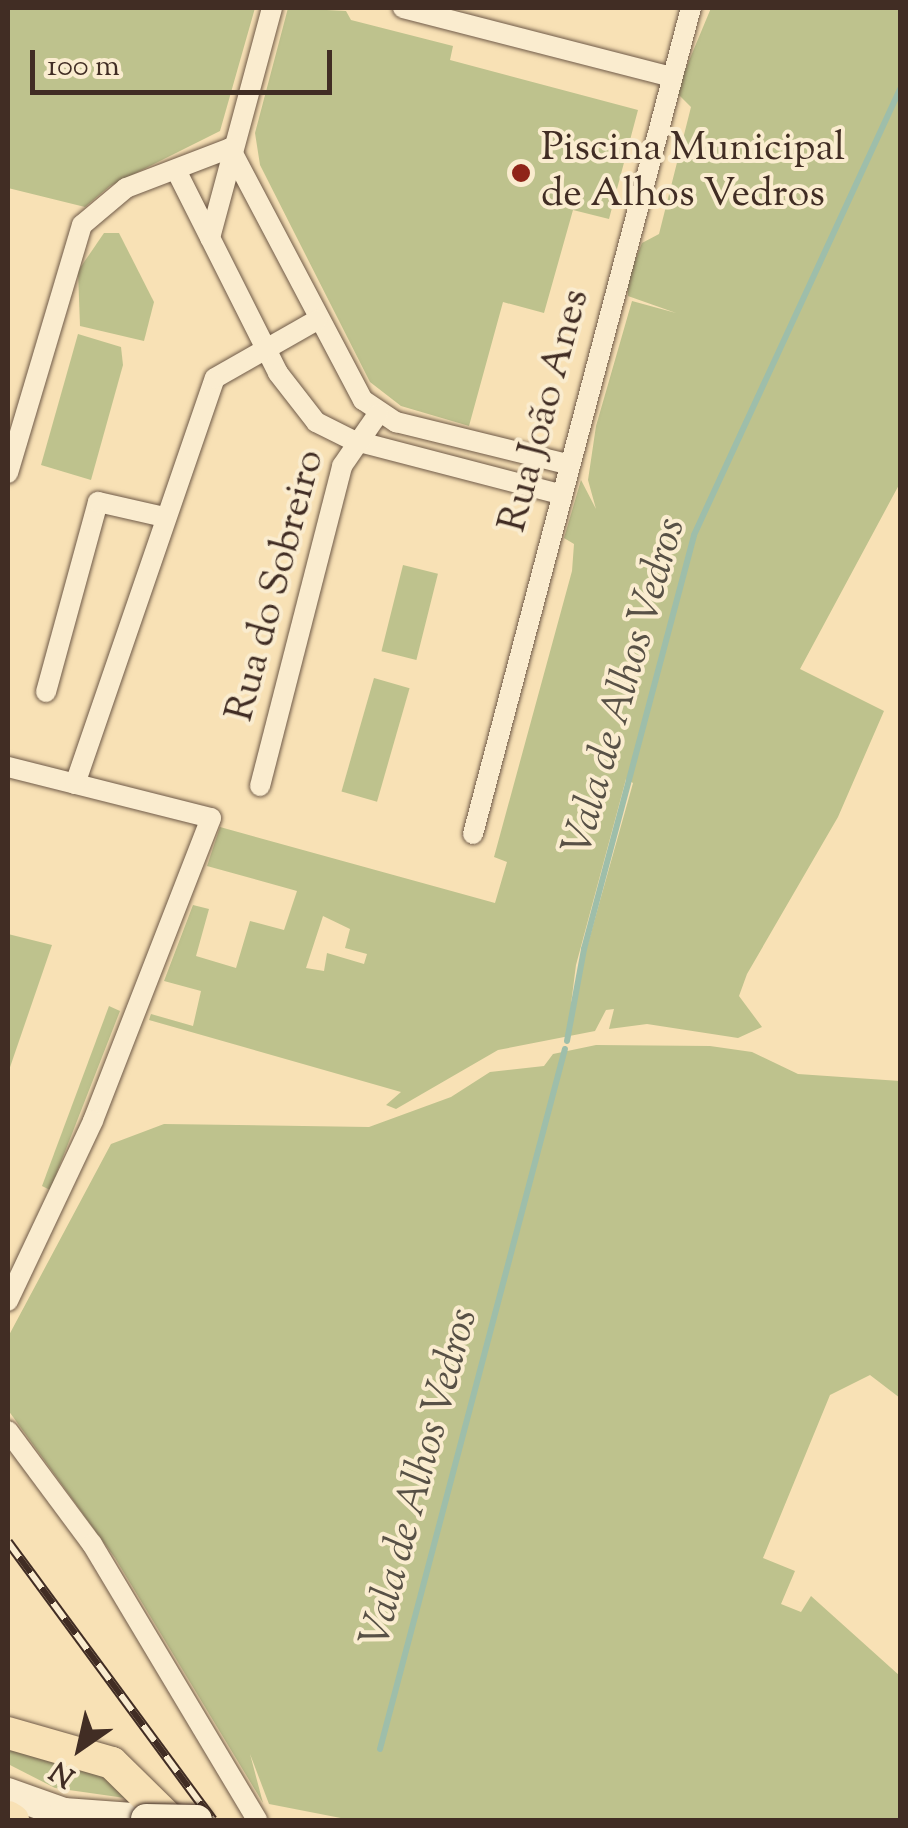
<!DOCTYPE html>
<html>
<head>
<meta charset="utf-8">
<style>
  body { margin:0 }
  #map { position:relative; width:908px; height:1828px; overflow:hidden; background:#f8e1b5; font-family:"Sorts Mill Goudy",serif }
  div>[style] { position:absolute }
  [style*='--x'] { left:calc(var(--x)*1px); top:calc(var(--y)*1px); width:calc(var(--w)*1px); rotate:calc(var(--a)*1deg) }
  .green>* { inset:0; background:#bec28d; transform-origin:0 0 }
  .stream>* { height:6px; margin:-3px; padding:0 3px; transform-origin:3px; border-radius:3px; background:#9ebeaa }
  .roads { filter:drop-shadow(0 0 2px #6f5a48) drop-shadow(0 0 2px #6f5a48) }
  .street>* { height:20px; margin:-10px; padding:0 10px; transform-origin:10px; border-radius:10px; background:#faeccf }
  .secondary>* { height:30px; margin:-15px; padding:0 15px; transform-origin:15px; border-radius:15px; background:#faeccf }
  .primary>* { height:32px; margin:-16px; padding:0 16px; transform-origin:16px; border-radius:16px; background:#f8e1b5 }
  .rail>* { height:10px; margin-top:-5px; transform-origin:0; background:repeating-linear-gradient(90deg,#faeccf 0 19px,#412d24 0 38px); box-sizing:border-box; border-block:2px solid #412d24 }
  .bridges { filter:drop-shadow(0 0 2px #412d24) drop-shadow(0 0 2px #412d24) }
  .secondary-bridge>* { height:30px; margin:-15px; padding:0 15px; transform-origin:15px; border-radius:15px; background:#faeccf }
  .dots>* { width:28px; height:28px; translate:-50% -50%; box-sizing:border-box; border:5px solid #faeccf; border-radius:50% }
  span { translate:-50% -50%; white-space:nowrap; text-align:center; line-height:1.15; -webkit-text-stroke:8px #faeccf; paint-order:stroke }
  .poi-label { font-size:40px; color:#412d24 }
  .left { translate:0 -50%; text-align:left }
  .street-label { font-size:40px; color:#412d24 }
  .water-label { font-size:42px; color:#585146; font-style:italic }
  .frame { position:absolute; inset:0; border:10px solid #412d24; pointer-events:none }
  .north { position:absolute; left:30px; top:1698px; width:100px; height:100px; -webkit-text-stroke:8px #faeccf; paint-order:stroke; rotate:214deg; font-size:28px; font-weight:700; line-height:40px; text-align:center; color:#412d24 }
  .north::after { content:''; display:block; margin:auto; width:35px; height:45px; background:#412d24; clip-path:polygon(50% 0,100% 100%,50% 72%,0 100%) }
  .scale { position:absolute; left:30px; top:50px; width:302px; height:45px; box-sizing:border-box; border:5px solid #412d24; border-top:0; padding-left:12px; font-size:30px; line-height:35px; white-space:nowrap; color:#412d24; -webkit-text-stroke:8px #faeccf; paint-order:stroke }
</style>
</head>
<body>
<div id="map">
  <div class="green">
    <i style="clip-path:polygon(8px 8px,255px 8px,220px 131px,110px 186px,85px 207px,8px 188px)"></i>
    <i style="clip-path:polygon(288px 8px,346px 11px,351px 20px,453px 46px,450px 60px,638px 110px,609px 219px,573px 210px,544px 313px,503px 302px,469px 426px,401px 406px,370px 382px,260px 165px,255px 133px)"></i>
    <i style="clip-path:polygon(evenodd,711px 8px,900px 8px,900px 483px,800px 669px,884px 711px,838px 817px,747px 974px,739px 996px,762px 1027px,738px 1038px,647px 1024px,609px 1029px,614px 1009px,606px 1010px,595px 1031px,498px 1050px,396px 1109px,386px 1105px,401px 1092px,149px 1020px,151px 1014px,193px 1026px,201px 991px,164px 981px,193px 905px,209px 909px,196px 956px,236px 968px,250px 921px,284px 930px,297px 891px,207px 866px,220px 827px,495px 903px,507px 862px,494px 857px,572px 571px,574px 544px,564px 538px,581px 480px,596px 509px,588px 480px,596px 426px,632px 301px,676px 313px,628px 296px,628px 278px,642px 243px,659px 234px,691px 107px,676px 92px,711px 8px,626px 779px,633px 783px,571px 1004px,576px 965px,626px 779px,711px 8px,323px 916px,350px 929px,345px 948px,367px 954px,364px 964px,327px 953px,324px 971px,306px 968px,323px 916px)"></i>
    <i style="clip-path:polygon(104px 233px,119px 233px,154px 302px,144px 341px,80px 326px,78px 271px)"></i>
    <i style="clip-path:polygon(78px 334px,121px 347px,123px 365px,91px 480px,41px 465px)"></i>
    <i style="left:403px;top:565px;width:36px;height:89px;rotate:14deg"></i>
    <i style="left:374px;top:678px;width:37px;height:118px;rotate:16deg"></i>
    <i style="clip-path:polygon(8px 934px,52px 945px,8px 1073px)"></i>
    <i style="clip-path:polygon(109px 1006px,120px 1011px,50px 1190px,42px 1186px)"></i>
    <i style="clip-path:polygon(596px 1045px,710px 1046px,752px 1052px,798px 1074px,900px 1081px,900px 1398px,870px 1375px,830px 1395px,763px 1558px,795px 1571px,781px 1604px,801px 1612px,811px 1596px,900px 1676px,900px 1820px,351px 1820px,269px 1804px,250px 1754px,263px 1803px,115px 1558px,8px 1410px,8px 1337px,111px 1144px,164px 1124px,369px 1127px,451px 1097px,490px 1072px,544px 1066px,553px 1054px)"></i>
    <i style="clip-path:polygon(8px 1743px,67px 1755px,146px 1801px,55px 1788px,8px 1764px)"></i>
  </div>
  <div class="stream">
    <i style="--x:567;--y:1041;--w:94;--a:-79.5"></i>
    <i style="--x:584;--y:949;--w:428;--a:-75.1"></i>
    <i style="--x:694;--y:535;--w:491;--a:-65.2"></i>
    <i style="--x:380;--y:1749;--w:724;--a:-75.2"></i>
  </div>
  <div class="roads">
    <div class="street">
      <i style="--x:403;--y:8;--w:277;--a:14.4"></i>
      <i style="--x:230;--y:148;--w:285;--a:62.2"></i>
      <i style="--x:363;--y:400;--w:40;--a:34"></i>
      <i style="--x:396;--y:422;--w:176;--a:13.8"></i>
      <i style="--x:176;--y:170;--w:227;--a:63.3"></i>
      <i style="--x:278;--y:373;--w:62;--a:52.2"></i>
      <i style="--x:316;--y:422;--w:40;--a:26.6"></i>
      <i style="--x:352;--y:440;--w:214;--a:14.6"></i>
      <i style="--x:210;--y:238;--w:238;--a:-74.9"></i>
      <i style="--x:8;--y:473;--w:259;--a:-73.4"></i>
      <i style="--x:82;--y:225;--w:57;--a:-40.1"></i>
      <i style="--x:126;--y:188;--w:111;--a:-21"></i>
      <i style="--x:46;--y:692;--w:197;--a:-74.7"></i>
      <i style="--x:98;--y:502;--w:68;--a:12.8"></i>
      <i style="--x:8;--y:767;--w:209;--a:14.1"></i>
      <i style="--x:211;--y:818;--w:325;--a:111.3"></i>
      <i style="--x:93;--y:1121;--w:199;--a:115.3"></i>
      <i style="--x:75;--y:784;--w:429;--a:-71"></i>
      <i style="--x:215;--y:378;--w:117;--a:-29.6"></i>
      <i style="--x:260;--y:786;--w:330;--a:-75.6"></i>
      <i style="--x:342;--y:466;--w:63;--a:-55.3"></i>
      <i style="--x:473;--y:834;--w:854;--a:-75.22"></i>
      <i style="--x:8;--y:1431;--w:141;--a:53.4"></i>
      <i style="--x:92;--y:1544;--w:322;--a:59.1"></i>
    </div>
    <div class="secondary">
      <i style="--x:8;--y:1793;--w:59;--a:19.7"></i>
      <i style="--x:64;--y:1813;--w:82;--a:4.2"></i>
    </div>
    <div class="primary">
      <i style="--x:8;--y:1733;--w:108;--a:16.1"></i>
      <i style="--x:112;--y:1763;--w:81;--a:44.5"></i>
      <i style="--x:8;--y:1817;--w:6;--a:31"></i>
    </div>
  </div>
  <div class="rail">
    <i style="--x:8;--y:1542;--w:345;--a:53.6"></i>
  </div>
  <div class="bridges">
    <div class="secondary-bridge">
      <i style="--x:146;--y:1819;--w:51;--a:1.1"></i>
    </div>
  </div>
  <div class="dots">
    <i style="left:521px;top:173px;background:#8f2418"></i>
  </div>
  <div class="poi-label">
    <span class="left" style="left:541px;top:173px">Piscina Municipal<br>de Alhos Vedros</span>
  </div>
  <div class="street-label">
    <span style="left:546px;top:411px;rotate:-75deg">Rua João Anes</span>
    <span style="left:277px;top:586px;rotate:-75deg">Rua do Sobreiro</span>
  </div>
  <div class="water-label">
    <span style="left:626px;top:687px;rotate:-74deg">Vala de Alhos Vedros</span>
    <span style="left:421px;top:1478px;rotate:-75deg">Vala de Alhos Vedros</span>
  </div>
  <div class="frame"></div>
  <div class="north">N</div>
  <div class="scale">100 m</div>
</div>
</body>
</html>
